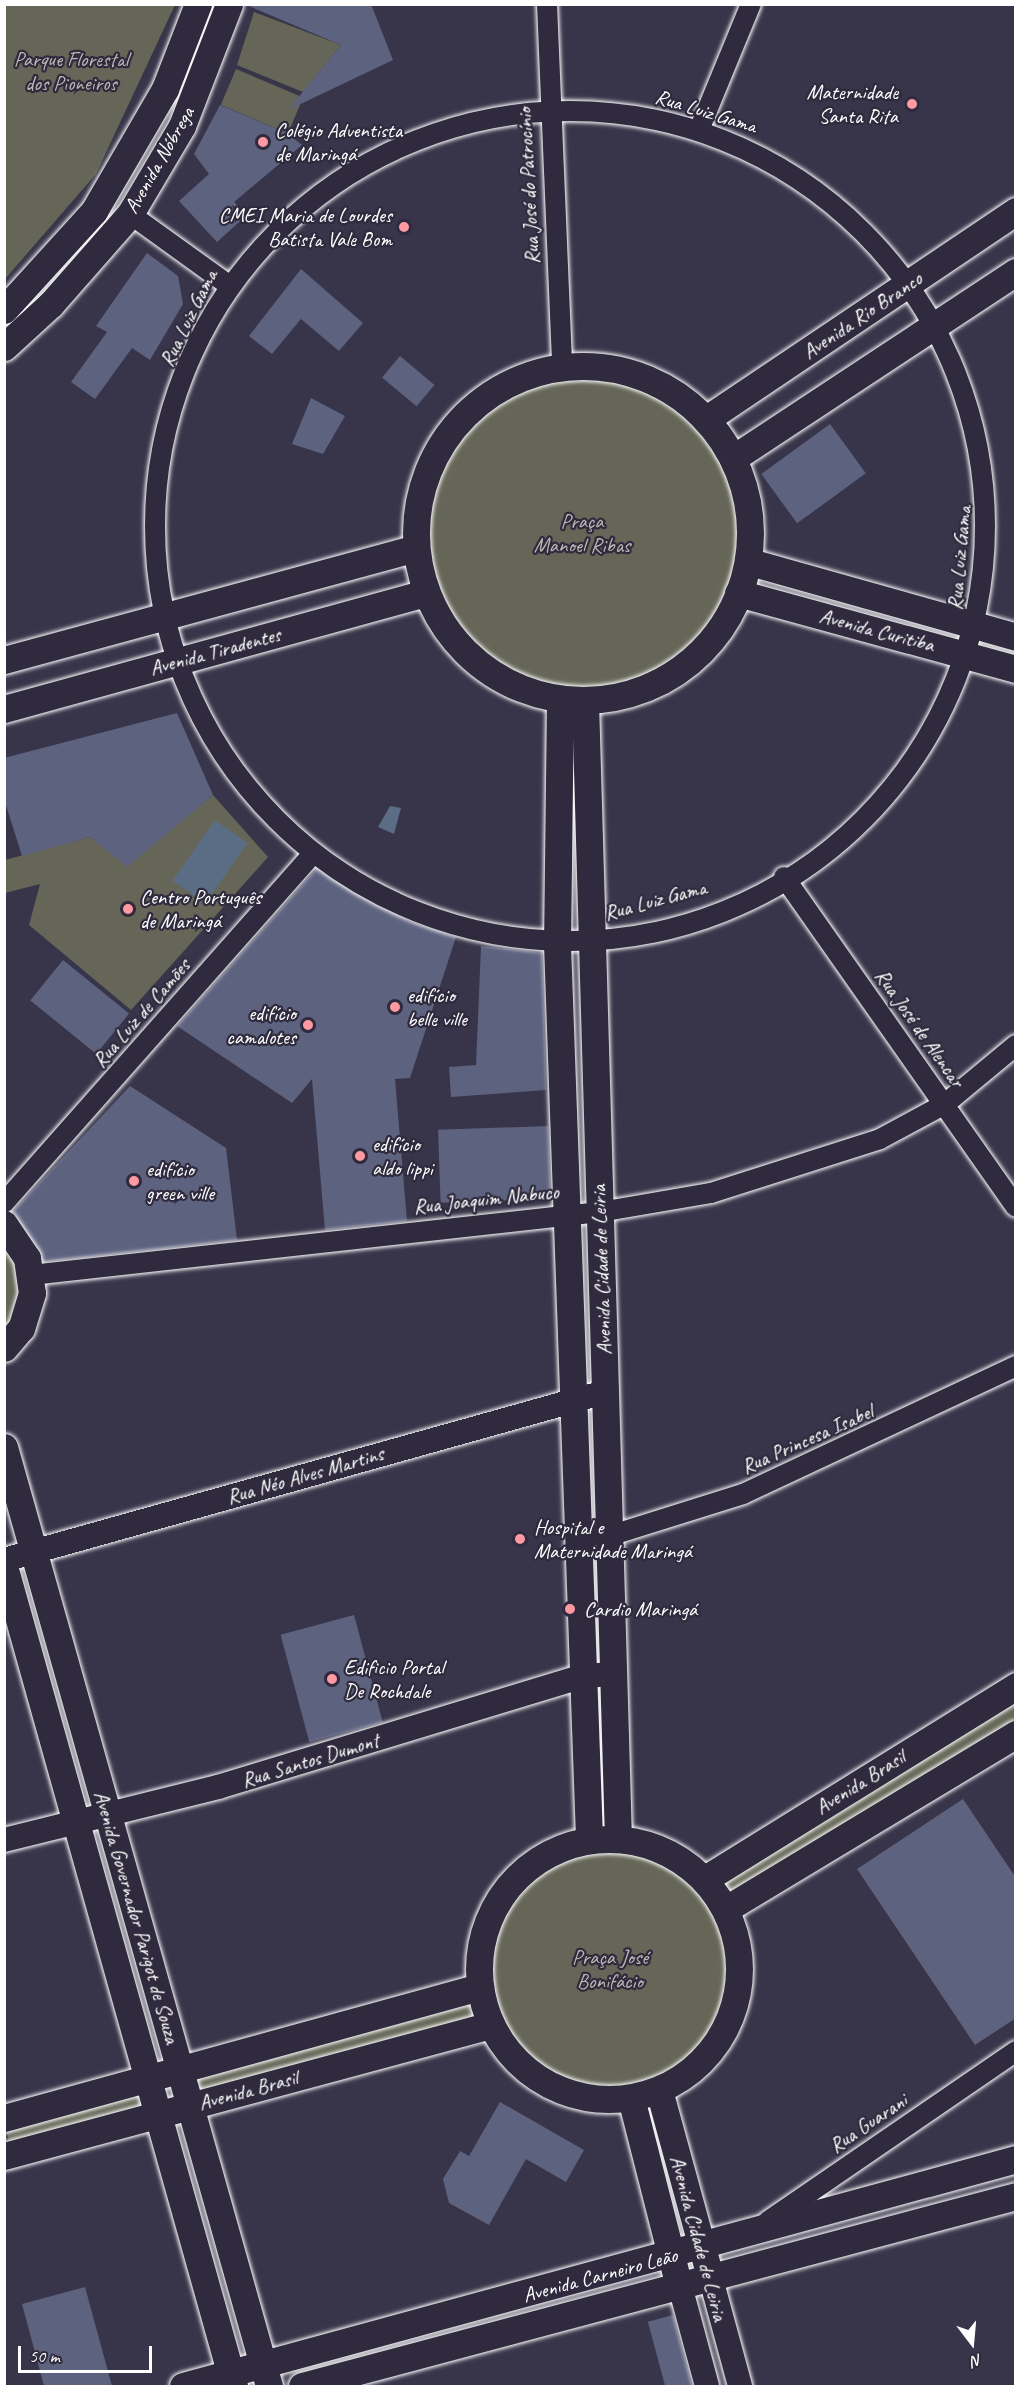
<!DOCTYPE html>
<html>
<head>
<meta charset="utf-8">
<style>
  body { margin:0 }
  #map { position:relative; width:1020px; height:2391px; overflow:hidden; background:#38354a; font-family:Caveat,sans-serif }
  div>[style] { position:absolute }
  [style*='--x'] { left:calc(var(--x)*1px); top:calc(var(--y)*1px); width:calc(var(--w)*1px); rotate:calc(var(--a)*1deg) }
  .green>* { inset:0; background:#656657; transform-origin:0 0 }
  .round { border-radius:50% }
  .water>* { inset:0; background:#5b6d84; transform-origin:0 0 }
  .building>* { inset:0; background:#5d627f; transform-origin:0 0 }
  .roads { filter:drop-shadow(0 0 2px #fff) drop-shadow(0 0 2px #fff) }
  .minor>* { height:20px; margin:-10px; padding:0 10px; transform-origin:10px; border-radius:10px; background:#2f2a3d }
  .minor>.ring { margin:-10px; padding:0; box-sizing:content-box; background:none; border:20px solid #2f2a3d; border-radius:50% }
  .tertiary>* { height:24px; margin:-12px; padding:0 12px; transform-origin:12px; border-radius:12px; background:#2f2a3d }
  .secondary>* { height:27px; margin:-13.5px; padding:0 13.5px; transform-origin:13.5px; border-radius:13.5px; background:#2f2a3d }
  .secondary>.ring { margin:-13.5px; padding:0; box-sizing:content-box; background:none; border:27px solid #2f2a3d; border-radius:50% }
  .dots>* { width:16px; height:16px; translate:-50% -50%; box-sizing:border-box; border:3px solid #2f2a3d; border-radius:50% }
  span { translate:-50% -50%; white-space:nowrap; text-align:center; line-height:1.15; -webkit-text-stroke:4.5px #2f2a3d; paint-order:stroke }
  .park-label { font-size:21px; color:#babab3 }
  .poi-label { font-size:21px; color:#fff }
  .right { translate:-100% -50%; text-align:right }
  .left { translate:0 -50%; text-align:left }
  .street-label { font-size:21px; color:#fff }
  .frame { position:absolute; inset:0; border:6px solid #fff; pointer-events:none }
  .north { position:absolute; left:942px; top:2313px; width:60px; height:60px; -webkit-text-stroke:4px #2f2a3d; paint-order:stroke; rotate:164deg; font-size:16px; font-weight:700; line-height:24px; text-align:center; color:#fff }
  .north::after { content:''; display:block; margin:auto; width:21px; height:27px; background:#fff; clip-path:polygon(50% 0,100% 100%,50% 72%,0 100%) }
  .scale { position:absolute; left:18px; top:2346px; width:134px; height:27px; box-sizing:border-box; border:3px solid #fff; border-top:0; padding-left:8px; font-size:18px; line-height:21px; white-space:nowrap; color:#fff; -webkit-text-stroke:4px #2f2a3d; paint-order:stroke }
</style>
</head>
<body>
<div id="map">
  <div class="green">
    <i style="clip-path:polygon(5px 4px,175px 5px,96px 174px,5px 279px)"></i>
    <i style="clip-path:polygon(254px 12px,341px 45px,303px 92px,237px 65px)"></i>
    <i style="left:236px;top:69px;width:73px;height:39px;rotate:23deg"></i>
    <i class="round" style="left:416px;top:366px;width:334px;height:334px"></i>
    <i style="clip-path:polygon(213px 795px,268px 857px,131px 1010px,29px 925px,40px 884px,5px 893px,5px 860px,90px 837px,127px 866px)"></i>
    <i style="clip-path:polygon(4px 1224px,31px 1275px,4px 1348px)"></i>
    <i style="clip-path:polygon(1015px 1693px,1015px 1719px,721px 1901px,739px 1950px,738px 1993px,723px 2034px,696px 2067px,659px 2090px,603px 2099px,575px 2095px,526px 2069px,491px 2025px,188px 2097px,182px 2076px,480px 1987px,480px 1955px,502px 1896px,550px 1854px,600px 1836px,648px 1845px,677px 1857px,705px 1879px)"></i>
    <i style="left:150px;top:2087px;width:20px;height:150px;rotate:75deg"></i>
  </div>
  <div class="water">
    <i style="clip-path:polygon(390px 806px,401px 808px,394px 834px,378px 827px)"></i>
    <i style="left:215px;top:820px;width:40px;height:74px;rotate:35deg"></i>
  </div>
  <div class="building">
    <i style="clip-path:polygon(244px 4px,371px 4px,393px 60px,288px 110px,341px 45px)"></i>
    <i style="clip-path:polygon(220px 105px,287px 133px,302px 145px,234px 202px,247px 215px,217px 242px,179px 201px,209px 174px,194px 154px)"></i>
    <i style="clip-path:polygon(147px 253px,178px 276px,183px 304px,150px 360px,132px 348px,95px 399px,71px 382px,107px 332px,96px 326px)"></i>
    <i style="clip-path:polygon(301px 269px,363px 323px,339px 351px,301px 319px,272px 354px,249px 336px)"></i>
    <i style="left:400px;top:356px;width:45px;height:28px;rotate:40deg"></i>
    <i style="clip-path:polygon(311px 398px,345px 416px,323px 454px,292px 444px)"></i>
    <i style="left:830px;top:424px;width:61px;height:85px;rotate:54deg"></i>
    <i style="clip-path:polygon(177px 713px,213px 795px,127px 867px,90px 837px,22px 856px,4px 799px,4px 758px)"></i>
    <i style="clip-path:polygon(320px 865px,408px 921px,456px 937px,410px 1078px,395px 1079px,407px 1221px,325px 1230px,312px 1079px,292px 1103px,177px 1026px)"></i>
    <i style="clip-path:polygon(481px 946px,542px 953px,546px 1090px,451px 1097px,449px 1067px,476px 1065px)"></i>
    <i style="left:63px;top:960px;width:85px;height:52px;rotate:39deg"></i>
    <i style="clip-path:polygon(130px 1086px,226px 1148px,237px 1240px,43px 1262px,13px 1211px)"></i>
    <i style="left:548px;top:1126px;width:73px;height:110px;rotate:88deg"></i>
    <i style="left:354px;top:1615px;width:111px;height:76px;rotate:75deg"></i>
    <i style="clip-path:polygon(963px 1799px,1016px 1878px,1016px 2018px,975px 2045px,857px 1869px)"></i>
    <i style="clip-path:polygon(500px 2102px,584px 2150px,566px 2182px,526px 2159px,489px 2225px,449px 2203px,443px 2179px,460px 2151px,469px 2156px)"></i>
    <i style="clip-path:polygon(85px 2287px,112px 2386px,44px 2386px,22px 2304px)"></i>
    <i style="left:673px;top:2315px;width:73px;height:26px;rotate:75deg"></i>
  </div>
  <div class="roads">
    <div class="minor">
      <i style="--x:547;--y:4;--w:361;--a:87.6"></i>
      <i class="ring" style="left:155px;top:111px;width:810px;height:810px"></i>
      <i style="--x:699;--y:130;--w:136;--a:-67.6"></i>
      <i style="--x:130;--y:214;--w:120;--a:35.8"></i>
      <i style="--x:784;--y:877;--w:403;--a:54.9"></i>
      <i style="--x:4;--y:1203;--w:466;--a:-48.5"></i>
      <i style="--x:31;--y:1275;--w:572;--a:-6.32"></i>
      <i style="--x:600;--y:1212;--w:113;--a:-9.7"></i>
      <i style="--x:711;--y:1193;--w:177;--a:-17.7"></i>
      <i style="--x:880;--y:1139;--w:74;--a:-28.3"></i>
      <i style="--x:945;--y:1104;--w:92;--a:-39.7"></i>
      <i style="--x:580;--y:1534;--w:29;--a:4"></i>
      <i style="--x:609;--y:1536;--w:140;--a:-17.4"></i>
      <i style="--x:743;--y:1494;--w:302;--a:-25.1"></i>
      <i style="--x:768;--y:2221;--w:301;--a:-34.4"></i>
    </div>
    <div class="tertiary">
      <i style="--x:4;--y:1560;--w:624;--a:-15.62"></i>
      <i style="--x:4;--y:1840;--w:220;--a:-13.9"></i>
      <i style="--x:218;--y:1787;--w:382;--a:-16.9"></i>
      <i style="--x:583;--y:1676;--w:30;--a:-4"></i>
      <i style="--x:711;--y:2279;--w:111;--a:74.8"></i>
      <i style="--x:680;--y:2286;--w:104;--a:74.9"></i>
    </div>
    <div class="secondary">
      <i style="--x:4;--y:310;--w:134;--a:-47.7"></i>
      <i style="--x:94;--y:211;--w:141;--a:-59.8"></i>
      <i style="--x:165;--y:89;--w:91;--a:-68.8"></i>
      <i style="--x:4;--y:347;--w:64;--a:-42.5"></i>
      <i style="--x:51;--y:304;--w:120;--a:-48.7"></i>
      <i style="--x:130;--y:214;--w:102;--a:-59.4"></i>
      <i style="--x:182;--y:126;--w:131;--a:-68.9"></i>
      <i class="ring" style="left:416px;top:366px;width:307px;height:307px"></i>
      <i style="--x:708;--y:418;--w:371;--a:-33.9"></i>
      <i style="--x:735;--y:457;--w:336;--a:-33.4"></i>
      <i style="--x:750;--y:562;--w:276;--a:15.7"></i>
      <i style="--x:738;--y:593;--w:288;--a:15.3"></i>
      <i style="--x:4;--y:660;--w:426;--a:-15.2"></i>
      <i style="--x:560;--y:700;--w:244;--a:90.7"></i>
      <i style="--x:557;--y:944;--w:893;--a:87.95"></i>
      <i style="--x:585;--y:701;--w:1138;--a:88.34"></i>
      <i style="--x:4;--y:709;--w:437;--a:-15.4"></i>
      <i style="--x:4;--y:1224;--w:41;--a:55.9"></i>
      <i style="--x:27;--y:1258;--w:35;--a:82"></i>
      <i style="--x:32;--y:1293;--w:37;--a:107"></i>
      <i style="--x:21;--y:1328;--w:26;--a:130"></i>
      <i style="--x:4;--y:1447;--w:976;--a:74.24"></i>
      <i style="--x:4;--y:1566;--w:852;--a:74.33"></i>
      <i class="ring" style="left:479px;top:1839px;width:233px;height:233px"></i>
      <i style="--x:705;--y:1879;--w:366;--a:-31.8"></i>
      <i style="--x:726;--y:1909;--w:339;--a:-31.1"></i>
      <i style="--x:659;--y:2090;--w:181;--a:74.7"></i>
      <i style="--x:631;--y:2098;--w:182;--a:75.7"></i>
      <i style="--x:4;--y:2118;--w:494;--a:-15.4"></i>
      <i style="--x:4;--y:2156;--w:504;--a:-15.06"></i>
      <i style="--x:183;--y:2386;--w:863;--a:-15.24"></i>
      <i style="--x:302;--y:2386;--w:739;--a:-14.9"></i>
    </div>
  </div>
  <div class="dots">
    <i style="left:912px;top:104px;background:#ff9aa2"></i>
    <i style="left:263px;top:142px;background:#ff9aa2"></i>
    <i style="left:404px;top:227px;background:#ff9aa2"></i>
    <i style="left:128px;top:909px;background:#ff9aa2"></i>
    <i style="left:395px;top:1007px;background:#ff9aa2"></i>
    <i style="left:308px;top:1025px;background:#ff9aa2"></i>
    <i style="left:360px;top:1156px;background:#ff9aa2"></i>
    <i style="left:134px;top:1181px;background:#ff9aa2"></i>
    <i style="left:520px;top:1539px;background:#ff9aa2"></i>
    <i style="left:570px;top:1609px;background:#ff9aa2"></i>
    <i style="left:332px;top:1679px;background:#ff9aa2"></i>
  </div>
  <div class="park-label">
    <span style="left:71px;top:71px">Parque Florestal<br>dos Pioneiros</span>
    <span style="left:582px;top:533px">Praça<br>Manoel Ribas</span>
    <span style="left:610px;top:1969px">Praça José<br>Bonifácio</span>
  </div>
  <div class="poi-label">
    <span class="right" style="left:898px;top:104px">Maternidade<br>Santa Rita</span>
    <span class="left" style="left:275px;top:142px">Colégio Adventista<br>de Maringá</span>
    <span class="right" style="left:392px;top:227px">CMEI Maria de Lourdes<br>Batista Vale Bom</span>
    <span class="left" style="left:140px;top:909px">Centro Português<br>de Maringá</span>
    <span class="left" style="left:407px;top:1007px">edifício<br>belle ville</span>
    <span class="right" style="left:296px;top:1025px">edifício<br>camalotes</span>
    <span class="left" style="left:372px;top:1156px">edifício<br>aldo lippi</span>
    <span class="left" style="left:146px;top:1181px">edifício<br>green ville</span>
    <span class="left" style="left:534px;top:1539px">Hospital e<br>Maternidade Maringá</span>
    <span class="left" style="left:584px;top:1609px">Cardio Maringá</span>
    <span class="left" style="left:344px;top:1679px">Edificio Portal<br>De Rochdale</span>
  </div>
  <div class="street-label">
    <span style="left:706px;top:111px;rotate:17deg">Rua Luiz Gama</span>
    <span style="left:159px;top:160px;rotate:-60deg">Avenida Nóbrega</span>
    <span style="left:528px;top:186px;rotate:-93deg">Rua José do Patrocínio</span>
    <span style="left:862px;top:315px;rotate:-34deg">Avenida Rio Branco</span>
    <span style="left:188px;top:318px;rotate:-64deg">Rua Luiz Gama</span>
    <span style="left:959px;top:558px;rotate:-85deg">Rua Luiz Gama</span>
    <span style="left:877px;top:630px;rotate:15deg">Avenida Curitiba</span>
    <span style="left:215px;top:651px;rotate:-15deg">Avenida Tiradentes</span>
    <span style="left:655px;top:900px;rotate:-15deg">Rua Luiz Gama</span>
    <span style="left:141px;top:1013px;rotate:-49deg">Rua Luiz de Camões</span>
    <span style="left:920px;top:1028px;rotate:55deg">Rua José de Alencar</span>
    <span style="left:486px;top:1199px;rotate:-6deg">Rua Joaquim Nabuco</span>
    <span style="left:601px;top:1270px;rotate:-92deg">Avenida Cidade de Leiria</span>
    <span style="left:807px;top:1439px;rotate:-24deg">Rua Princesa Isabel</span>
    <span style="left:305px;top:1475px;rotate:-16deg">Rua Néo Alves Martins</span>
    <span style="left:310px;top:1760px;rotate:-17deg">Rua Santos Dumont</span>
    <span style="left:860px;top:1782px;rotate:-32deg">Avenida Brasil</span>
    <span style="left:137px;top:1917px;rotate:74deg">Avenida Governador Parigot de Souza</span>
    <span style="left:248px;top:2090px;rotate:-15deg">Avenida Brasil</span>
    <span style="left:868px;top:2123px;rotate:-34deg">Rua Guarani</span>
    <span style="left:699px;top:2238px;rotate:75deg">Avenida Cidade de Leiria</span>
    <span style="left:600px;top:2275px;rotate:-15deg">Avenida Carneiro Leão</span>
  </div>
  <div class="frame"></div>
  <div class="north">N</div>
  <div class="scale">50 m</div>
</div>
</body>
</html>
